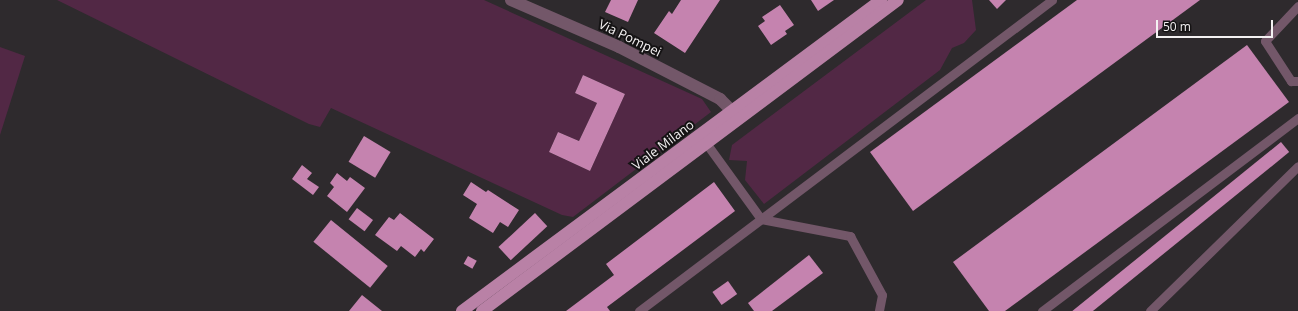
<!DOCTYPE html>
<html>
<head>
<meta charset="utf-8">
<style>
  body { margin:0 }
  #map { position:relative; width:1298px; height:311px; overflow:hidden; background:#2e2a2d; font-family:"Open Sans",sans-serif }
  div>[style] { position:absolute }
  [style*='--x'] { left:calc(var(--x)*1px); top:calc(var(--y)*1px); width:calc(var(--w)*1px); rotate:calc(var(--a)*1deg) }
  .green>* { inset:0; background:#522845 }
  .building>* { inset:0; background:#c583af; transform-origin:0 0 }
  .lane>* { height:9px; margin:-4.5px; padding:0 4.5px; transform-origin:4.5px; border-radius:4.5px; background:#735769 }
  .street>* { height:12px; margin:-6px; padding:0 6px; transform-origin:6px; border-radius:6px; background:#735769 }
  .primary>* { height:12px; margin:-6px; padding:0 6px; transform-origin:6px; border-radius:6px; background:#b981a6 }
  span { translate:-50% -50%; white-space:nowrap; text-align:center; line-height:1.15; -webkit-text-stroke:4px #151314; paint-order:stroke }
  .street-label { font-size:13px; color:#f4f1f2 }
  .scale { position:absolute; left:1156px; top:20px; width:117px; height:18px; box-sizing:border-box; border:2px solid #f4f1f2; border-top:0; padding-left:5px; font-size:12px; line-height:14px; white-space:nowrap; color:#f4f1f2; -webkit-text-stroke:3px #151314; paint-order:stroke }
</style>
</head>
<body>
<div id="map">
  <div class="green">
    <i style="clip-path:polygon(evenodd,57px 0,484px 0,702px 99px,711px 112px,573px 217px,562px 215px,331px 108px,320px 127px,309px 124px,57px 0,583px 75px,625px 94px,590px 171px,549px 152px,558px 132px,579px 141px,597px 103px,575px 93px,583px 75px)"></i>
    <i style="clip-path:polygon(926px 0,972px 0,976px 30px,964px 43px,952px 48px,940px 70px,764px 204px,745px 180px,747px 161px,729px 160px,732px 145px)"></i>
    <i style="clip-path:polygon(0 47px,25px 56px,0 135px)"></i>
  </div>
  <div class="building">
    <i style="clip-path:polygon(611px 0,638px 0,628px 22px,605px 12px)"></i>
    <i style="clip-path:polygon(681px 0,720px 0,685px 53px,654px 33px,669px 11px,672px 14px)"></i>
    <i style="clip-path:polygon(811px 0,834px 0,818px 11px)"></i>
    <i style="clip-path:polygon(989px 0,1006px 0,997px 9px)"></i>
    <i style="clip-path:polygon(1077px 0,1200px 0,913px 211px,870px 152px)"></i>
    <i style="clip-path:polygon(780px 5px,794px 25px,785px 31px,787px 34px,771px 45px,758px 26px,765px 21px,762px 17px)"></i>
    <i style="clip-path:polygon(1247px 45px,1289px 102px,1005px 311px,989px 311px,953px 262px)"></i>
    <i style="clip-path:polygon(583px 75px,625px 94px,590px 171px,549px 152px,558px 132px,579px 141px,597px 103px,575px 93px)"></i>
    <i style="left:364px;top:136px;width:31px;height:30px;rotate:31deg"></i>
    <i style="left:1281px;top:142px;width:13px;height:281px;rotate:51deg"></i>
    <i style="clip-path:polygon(302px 165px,312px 173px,307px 179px,319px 187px,313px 195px,292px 179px)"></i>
    <i style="clip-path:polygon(337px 173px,347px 181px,350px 177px,365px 188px,347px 212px,327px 196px,334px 187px,330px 183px)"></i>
    <i style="clip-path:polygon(471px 182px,486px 192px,488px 190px,519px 210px,508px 227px,500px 222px,493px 233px,469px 218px,477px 204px,463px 195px)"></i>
    <i style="clip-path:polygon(714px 182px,735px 211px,607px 307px,610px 311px,566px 311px,614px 275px,606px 264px)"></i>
    <i style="left:357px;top:208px;width:20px;height:14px;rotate:37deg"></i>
    <i style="clip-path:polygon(400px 213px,434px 239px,424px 252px,421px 249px,415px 257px,401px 246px,397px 251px,375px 235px,389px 217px,394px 220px)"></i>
    <i style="left:535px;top:213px;width:18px;height:50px;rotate:47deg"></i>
    <i style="left:331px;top:220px;width:73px;height:28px;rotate:39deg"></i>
    <i style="clip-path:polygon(809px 255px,823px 273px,772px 311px,754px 311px,748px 303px)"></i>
    <i style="left:468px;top:256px;width:10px;height:9px;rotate:29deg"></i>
    <i style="left:728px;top:281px;width:16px;height:19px;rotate:55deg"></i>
    <i style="clip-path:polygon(362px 295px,382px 311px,349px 311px)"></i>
  </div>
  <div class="lane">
    <i style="--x:1298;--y:6;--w:48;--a:133.3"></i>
    <i style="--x:1265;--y:41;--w:48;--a:57"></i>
    <i style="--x:1291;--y:81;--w:7;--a:0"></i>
    <i style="--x:706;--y:143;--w:94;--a:54.1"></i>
    <i style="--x:761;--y:219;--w:91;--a:10.8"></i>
    <i style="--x:850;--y:236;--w:67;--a:61.5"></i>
    <i style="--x:882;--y:295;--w:16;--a:101"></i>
    <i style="--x:639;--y:311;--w:517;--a:-36.98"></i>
    <i style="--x:1042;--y:311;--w:321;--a:-37"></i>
    <i style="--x:1150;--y:311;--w:207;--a:-44.4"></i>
  </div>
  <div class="street">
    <i style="--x:511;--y:0;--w:118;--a:23.5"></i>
    <i style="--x:619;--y:47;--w:114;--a:27.2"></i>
    <i style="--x:720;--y:99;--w:17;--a:45"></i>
  </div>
  <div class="primary">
    <i style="--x:462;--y:311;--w:522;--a:-36.58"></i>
    <i style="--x:482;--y:311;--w:519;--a:-36.78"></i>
  </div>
  <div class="street-label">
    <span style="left:630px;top:38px;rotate:26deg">Via Pompei</span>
    <span style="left:663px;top:145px;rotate:-37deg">Viale Milano</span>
  </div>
  <div class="scale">50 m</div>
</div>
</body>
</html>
